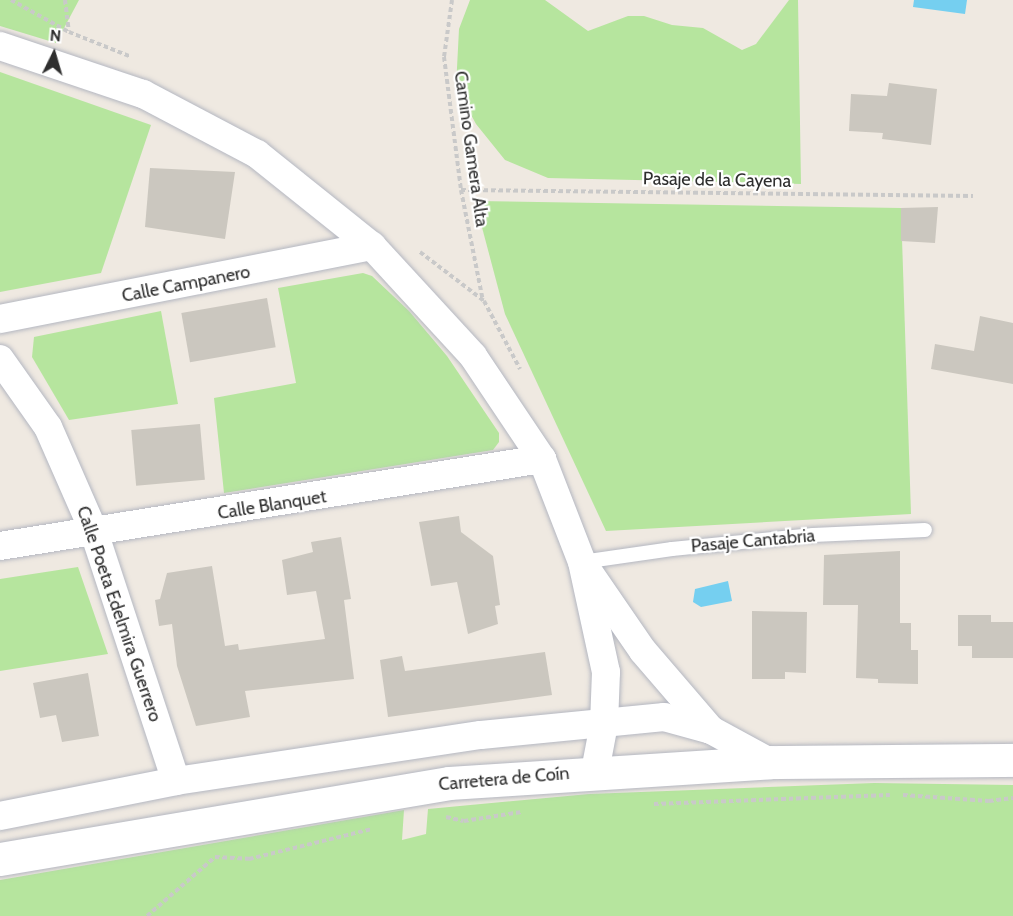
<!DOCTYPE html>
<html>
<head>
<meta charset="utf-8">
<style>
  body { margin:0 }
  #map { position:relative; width:1013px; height:916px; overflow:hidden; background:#efe9e1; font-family:Cabin,sans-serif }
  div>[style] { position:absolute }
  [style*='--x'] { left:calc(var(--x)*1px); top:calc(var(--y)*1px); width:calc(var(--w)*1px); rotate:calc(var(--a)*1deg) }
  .green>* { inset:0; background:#b6e59e }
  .water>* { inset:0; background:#75cff0 }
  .building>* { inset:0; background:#cbc7bf; transform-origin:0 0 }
  .path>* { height:4px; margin-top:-2px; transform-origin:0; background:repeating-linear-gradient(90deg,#c9c9c9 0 4.5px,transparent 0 7.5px) }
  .roads { filter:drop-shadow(0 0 2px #b4b7c1) drop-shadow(0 0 2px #b4b7c1) }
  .lane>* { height:14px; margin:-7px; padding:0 7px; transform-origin:7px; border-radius:7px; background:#fff }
  .street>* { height:28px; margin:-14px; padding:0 14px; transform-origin:14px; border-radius:14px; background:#fff }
  .secondary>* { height:33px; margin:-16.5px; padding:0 16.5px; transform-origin:16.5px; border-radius:16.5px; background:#fff }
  span { translate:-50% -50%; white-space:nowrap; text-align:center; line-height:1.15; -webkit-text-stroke:4.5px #fff; paint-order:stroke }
  .street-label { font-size:18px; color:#2e2e2e }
  .north { position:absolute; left:24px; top:24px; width:60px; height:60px; -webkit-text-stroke:4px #fff; paint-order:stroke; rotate:5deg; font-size:16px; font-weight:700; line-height:24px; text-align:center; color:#2e2e2e }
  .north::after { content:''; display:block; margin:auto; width:21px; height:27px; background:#2e2e2e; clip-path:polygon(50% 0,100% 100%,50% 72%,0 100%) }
</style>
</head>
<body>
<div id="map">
  <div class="green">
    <i style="clip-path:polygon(0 0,79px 0,56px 43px,0 26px)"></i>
    <i style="clip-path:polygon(470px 0,545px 0,588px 31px,628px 16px,644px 16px,672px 25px,703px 28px,742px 50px,756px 44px,789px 0,798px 0,801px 184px,548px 178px,505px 160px,476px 124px,456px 87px,459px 29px)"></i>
    <i style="clip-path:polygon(0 72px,151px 125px,101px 273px,0 292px)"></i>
    <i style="clip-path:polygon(475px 201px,901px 208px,911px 514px,606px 531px,505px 314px)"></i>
    <i style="clip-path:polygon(363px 273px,372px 276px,409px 311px,447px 356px,499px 433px,499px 442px,493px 450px,224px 493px,214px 398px,296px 383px,278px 288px)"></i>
    <i style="clip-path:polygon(161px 311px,178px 404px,69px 420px,32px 357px,34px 337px)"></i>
    <i style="clip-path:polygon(78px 567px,108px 654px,0 671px,0 579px)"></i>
    <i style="clip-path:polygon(874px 783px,1013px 785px,1013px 916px,0 916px,0 880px,404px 810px,402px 840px,426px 834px,428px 809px,589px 794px)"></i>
  </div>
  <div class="water">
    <i style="clip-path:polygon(914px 0,967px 0,965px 14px,913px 7px)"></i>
    <i style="clip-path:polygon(728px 581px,732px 601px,701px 607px,693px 602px,695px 589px)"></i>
  </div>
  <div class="building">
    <i style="clip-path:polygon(889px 83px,937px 89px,931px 145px,882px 139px,883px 133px,849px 131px,851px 94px,887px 96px)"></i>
    <i style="clip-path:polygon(150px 168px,235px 172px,225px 239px,145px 227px)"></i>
    <i style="clip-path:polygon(938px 207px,935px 243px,901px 241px,901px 208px)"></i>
    <i style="left:267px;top:298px;width:50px;height:87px;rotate:80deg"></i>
    <i style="clip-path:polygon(980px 316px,1013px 323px,1013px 384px,931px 369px,935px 344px,974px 351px)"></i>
    <i style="left:200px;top:424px;width:56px;height:69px;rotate:85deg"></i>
    <i style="clip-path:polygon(459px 516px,461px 532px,493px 556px,500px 605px,495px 606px,498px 624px,468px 634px,457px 582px,431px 586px,419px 522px)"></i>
    <i style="clip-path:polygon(341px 537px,351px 599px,344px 600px,354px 679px,245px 691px,250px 717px,196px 726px,177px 666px,172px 624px,159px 626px,155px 600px,160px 599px,167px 573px,212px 566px,225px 646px,238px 644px,239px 650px,325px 639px,316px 591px,287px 595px,282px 560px,313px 552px,311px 542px)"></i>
    <i style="clip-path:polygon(900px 551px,900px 623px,911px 623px,911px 650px,918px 650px,918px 684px,878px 683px,878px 679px,856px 678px,858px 605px,823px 605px,824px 555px)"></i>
    <i style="clip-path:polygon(752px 611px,807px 612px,806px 673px,785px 672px,785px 679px,752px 679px)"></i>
    <i style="clip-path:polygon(958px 615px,991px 615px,991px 622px,1013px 622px,1013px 658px,972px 658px,972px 646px,958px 646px)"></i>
    <i style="clip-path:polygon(545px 652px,552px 695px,388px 717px,380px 660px,402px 656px,405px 671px)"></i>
    <i style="clip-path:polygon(88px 673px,99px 736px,62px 742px,56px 715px,40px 718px,33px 683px)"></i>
  </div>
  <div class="path">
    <i style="--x:11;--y:0;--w:66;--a:28.9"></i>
    <i style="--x:69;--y:32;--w:65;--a:21.8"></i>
    <i style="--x:65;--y:0;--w:31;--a:83"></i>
    <i style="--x:452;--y:0;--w:58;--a:98"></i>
    <i style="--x:444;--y:57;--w:134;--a:82.7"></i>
    <i style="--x:461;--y:190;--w:113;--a:78.8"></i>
    <i style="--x:461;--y:190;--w:512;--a:0.67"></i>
    <i style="--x:420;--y:252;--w:81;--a:37.4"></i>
    <i style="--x:484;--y:301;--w:77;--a:62.1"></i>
    <i style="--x:903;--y:795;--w:86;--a:4"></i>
    <i style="--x:989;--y:801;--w:24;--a:-7"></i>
    <i style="--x:654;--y:804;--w:236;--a:-2.2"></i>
    <i style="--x:446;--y:817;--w:18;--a:13"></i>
    <i style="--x:464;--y:821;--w:58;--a:-9"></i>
    <i style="--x:147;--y:916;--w:90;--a:-40.9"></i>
    <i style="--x:215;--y:857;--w:34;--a:3"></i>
    <i style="--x:249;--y:859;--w:127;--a:-13.7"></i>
  </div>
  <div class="roads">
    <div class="lane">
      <i style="--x:582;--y:562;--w:91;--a:-8.2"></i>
      <i style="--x:672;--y:549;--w:142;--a:-5.7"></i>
      <i style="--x:813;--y:535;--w:112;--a:-2.6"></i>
    </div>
    <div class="street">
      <i style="--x:0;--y:46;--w:151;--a:18.6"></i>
      <i style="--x:143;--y:94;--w:129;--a:27.8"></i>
      <i style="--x:257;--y:154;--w:147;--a:38.7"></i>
      <i style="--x:372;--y:246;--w:149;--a:47.4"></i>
      <i style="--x:473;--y:356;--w:124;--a:56.2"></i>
      <i style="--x:542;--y:459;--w:110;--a:68.8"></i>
      <i style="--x:582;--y:562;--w:113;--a:77.7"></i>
      <i style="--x:606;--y:672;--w:52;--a:92.2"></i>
      <i style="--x:604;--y:724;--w:48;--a:100.8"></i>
      <i style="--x:0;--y:319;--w:379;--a:-11.1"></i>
      <i style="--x:0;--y:359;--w:83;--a:54.8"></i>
      <i style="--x:48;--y:427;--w:115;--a:66.3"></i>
      <i style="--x:94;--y:532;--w:262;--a:71.8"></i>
      <i style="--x:0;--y:546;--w:549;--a:-9.12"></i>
      <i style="--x:590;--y:574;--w:93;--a:55.5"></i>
      <i style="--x:643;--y:651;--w:104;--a:49.3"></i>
      <i style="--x:711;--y:730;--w:67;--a:28.5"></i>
      <i style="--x:0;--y:816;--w:179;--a:-11.2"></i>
      <i style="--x:176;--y:781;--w:308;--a:-8.6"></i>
      <i style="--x:481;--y:735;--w:184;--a:-5.6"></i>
      <i style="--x:664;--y:717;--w:49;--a:15.5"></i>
    </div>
    <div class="secondary">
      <i style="--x:0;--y:859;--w:455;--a:-9.6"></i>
      <i style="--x:449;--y:783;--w:322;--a:-3.7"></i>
      <i style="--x:770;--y:762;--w:243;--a:-0.5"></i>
    </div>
  </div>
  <div class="street-label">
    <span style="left:471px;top:149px;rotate:82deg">Camino Gamera Alta</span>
    <span style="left:717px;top:180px;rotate:1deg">Pasaje de la Cayena</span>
    <span style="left:186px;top:284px;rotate:-11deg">Calle Campanero</span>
    <span style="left:272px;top:505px;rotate:-9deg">Calle Blanquet</span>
    <span style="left:753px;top:541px;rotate:-5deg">Pasaje Cantabria</span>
    <span style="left:119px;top:614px;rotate:71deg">Calle Poeta Edelmira Guerrero</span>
    <span style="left:504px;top:779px;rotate:-5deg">Carretera de Coín</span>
  </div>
  <div class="north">N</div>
</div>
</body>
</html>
